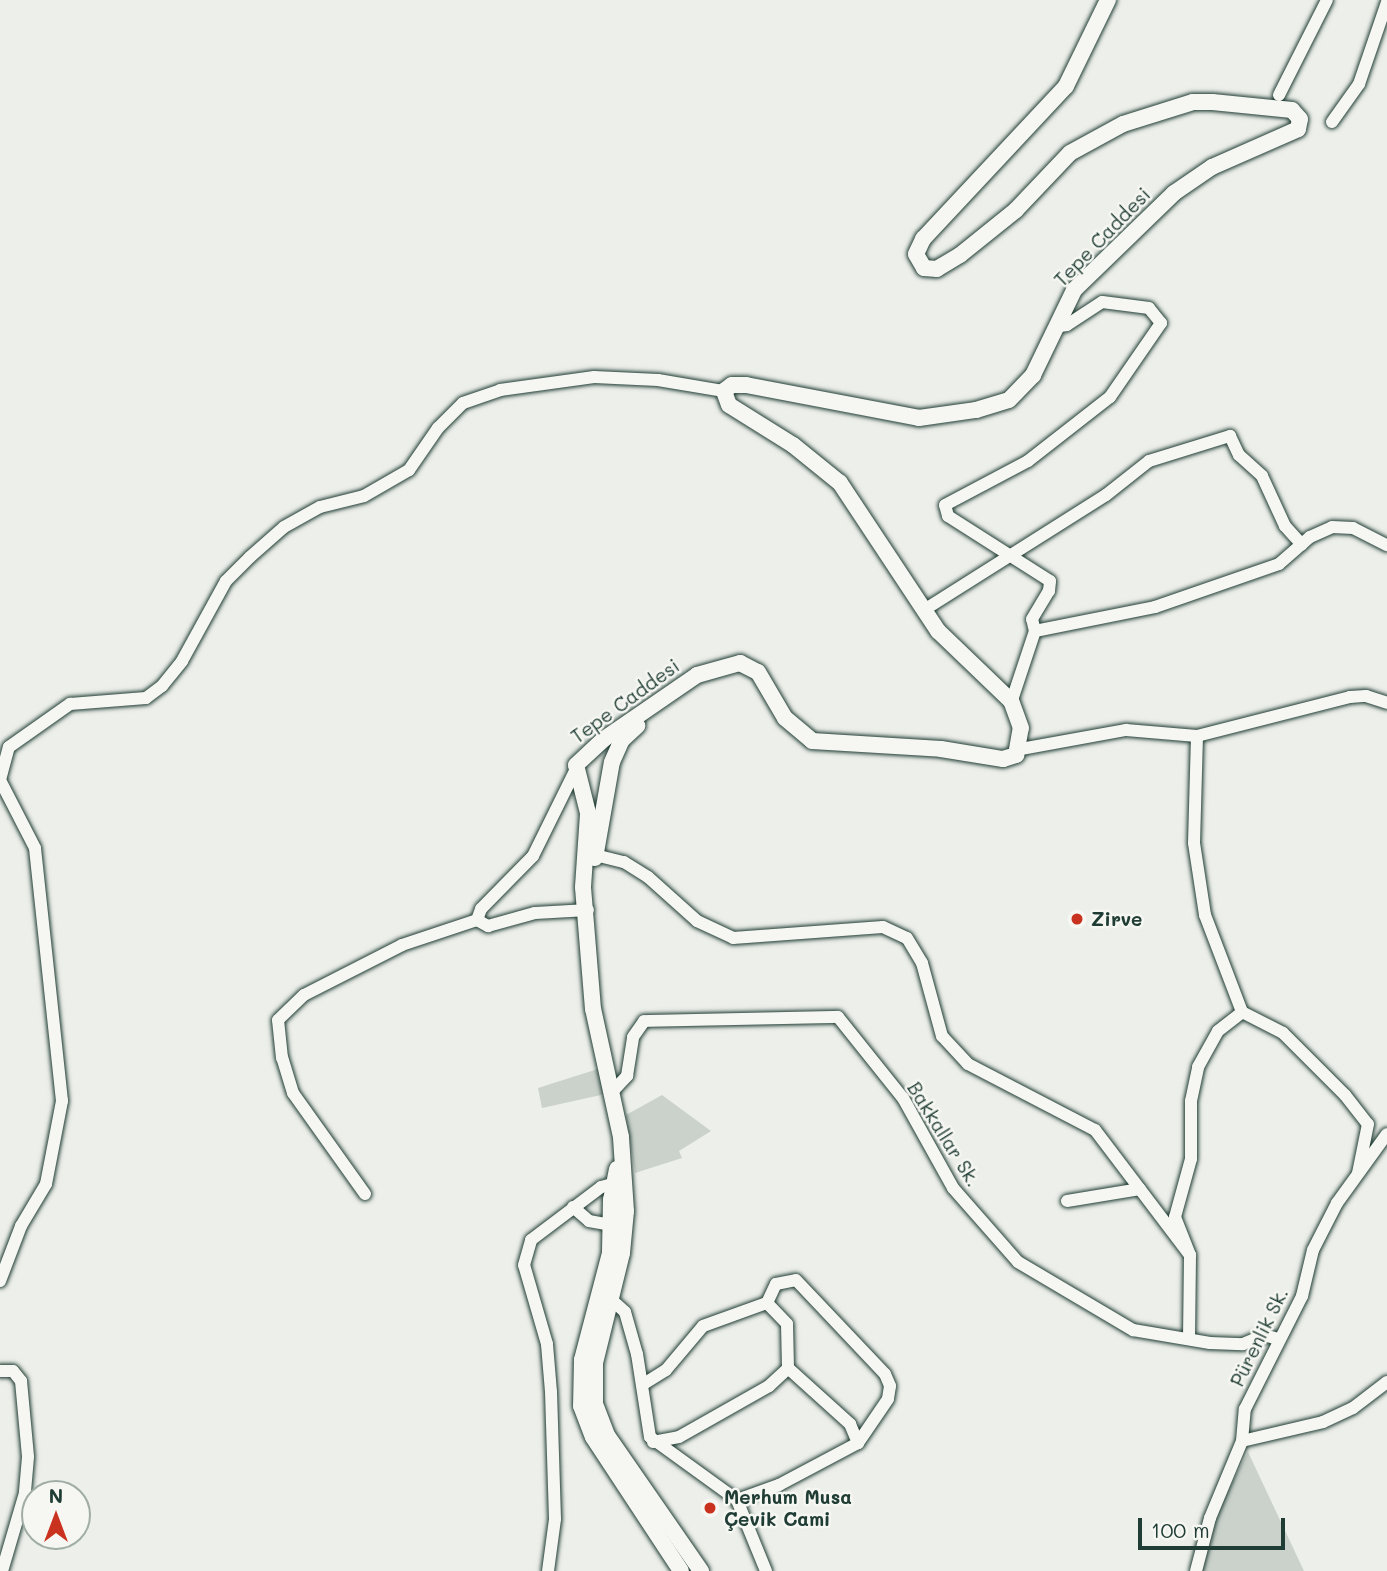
<!DOCTYPE html>
<html>
<head>
<meta charset="utf-8">
<style>
  body { margin:0 }
  #map { position:relative; width:1387px; height:1571px; overflow:hidden; background:#edefea; font-family:Mali,sans-serif }
  div>[style] { position:absolute }
  [style*='--x'] { left:calc(var(--x)*1px); top:calc(var(--y)*1px); width:calc(var(--w)*1px); rotate:calc(var(--a)*1deg) }
  .green>* { inset:0; background:#cbd2cc }
  .roads { filter:drop-shadow(0 0 2px #1f3d34) drop-shadow(0 0 2px #1f3d34) }
  .street>* { height:12px; margin:-6px; padding:0 6px; transform-origin:6px; border-radius:6px; background:#f6f6f2 }
  .secondary>* { height:16px; margin:-8px; padding:0 8px; transform-origin:8px; border-radius:8px; background:#f6f6f2 }
  .dots>* { width:19px; height:19px; translate:-50% -50%; box-sizing:border-box; border:4px solid #f6f6f2; border-radius:50% }
  span { translate:-50% -50%; white-space:nowrap; text-align:center; line-height:1.15; -webkit-text-stroke:5px #f6f6f2; paint-order:stroke }
  .street-label { font-size:19px; color:#1f3d34 }
  .poi-label { font-size:19px; color:#1f3d34; font-weight:700 }
  .left { translate:0 -50%; text-align:left }
  .north { position:absolute; left:21px; top:1480px; width:70px; height:70px; box-sizing:border-box; background:#f6f6f2; border:2px solid #a0aca6; border-radius:50%; rotate:0deg; font-size:19px; font-weight:700; line-height:28px; text-align:center; color:#1f3d34 }
  .north::after { content:''; display:block; margin:auto; width:24px; height:32px; background:#c8321e; clip-path:polygon(50% 0,100% 100%,50% 72%,0 100%) }
  .scale { position:absolute; left:1138px; top:1518px; width:147px; height:32px; box-sizing:border-box; border:4px solid #1f3d34; border-top:0; padding-left:9px; font-size:21px; line-height:24px; white-space:nowrap; color:#1f3d34; -webkit-text-stroke:5px #f6f6f2; paint-order:stroke }
</style>
</head>
<body>
<div id="map">
  <div class="green">
    <i style="clip-path:polygon(604px 1067px,610px 1093px,542px 1108px,538px 1088px)"></i>
    <i style="clip-path:polygon(662px 1095px,711px 1131px,679px 1151px,682px 1158px,635px 1173px,626px 1115px)"></i>
    <i style="clip-path:polygon(1248px 1452px,1304px 1571px,1202px 1571px,1214px 1519px)"></i>
  </div>
  <div class="roads">
    <div class="street">
      <i style="--x:1279;--y:95;--w:106;--a:-63.2"></i>
      <i style="--x:1332;--y:122;--w:47;--a:-54.6"></i>
      <i style="--x:1359;--y:84;--w:87;--a:-71.1"></i>
      <i style="--x:924;--y:610;--w:215;--a:-32.3"></i>
      <i style="--x:1106;--y:495;--w:55;--a:-38.3"></i>
      <i style="--x:1149;--y:461;--w:85;--a:-17.2"></i>
      <i style="--x:1230;--y:436;--w:21;--a:65"></i>
      <i style="--x:1239;--y:455;--w:31;--a:42"></i>
      <i style="--x:1262;--y:476;--w:55;--a:65.3"></i>
      <i style="--x:1285;--y:526;--w:25;--a:48"></i>
      <i style="--x:1035;--y:631;--w:122;--a:-11.3"></i>
      <i style="--x:1155;--y:607;--w:131;--a:-19.1"></i>
      <i style="--x:1279;--y:564;--w:41;--a:-41.1"></i>
      <i style="--x:1310;--y:537;--w:24;--a:-24"></i>
      <i style="--x:1332;--y:527;--w:21;--a:3"></i>
      <i style="--x:1353;--y:528;--w:38;--a:27"></i>
      <i style="--x:1011;--y:703;--w:76;--a:-71.6"></i>
      <i style="--x:1035;--y:631;--w:12;--a:-104"></i>
      <i style="--x:1032;--y:619;--w:33;--a:-59"></i>
      <i style="--x:1049;--y:591;--w:10;--a:-84"></i>
      <i style="--x:1050;--y:581;--w:121;--a:-147.5"></i>
      <i style="--x:948;--y:516;--w:11;--a:-105"></i>
      <i style="--x:945;--y:505;--w:94;--a:-27.9"></i>
      <i style="--x:1028;--y:461;--w:104;--a:-38"></i>
      <i style="--x:1110;--y:397;--w:90;--a:-55.4"></i>
      <i style="--x:1161;--y:323;--w:19;--a:-129"></i>
      <i style="--x:1149;--y:308;--w:47;--a:-172.7"></i>
      <i style="--x:1102;--y:302;--w:42;--a:146.7"></i>
      <i style="--x:1067;--y:325;--w:12;--a:171"></i>
      <i style="--x:1197;--y:736;--w:107;--a:91.6"></i>
      <i style="--x:1194;--y:843;--w:73;--a:81.3"></i>
      <i style="--x:1205;--y:915;--w:104;--a:69.1"></i>
      <i style="--x:1242;--y:1012;--w:46;--a:27.1"></i>
      <i style="--x:1283;--y:1033;--w:88;--a:45"></i>
      <i style="--x:1345;--y:1095;--w:37;--a:52"></i>
      <i style="--x:1368;--y:1124;--w:50;--a:101.5"></i>
      <i style="--x:1021;--y:749;--w:107;--a:-10.3"></i>
      <i style="--x:1126;--y:730;--w:71;--a:4.8"></i>
      <i style="--x:1197;--y:736;--w:158;--a:-14.3"></i>
      <i style="--x:1350;--y:697;--w:16;--a:-4"></i>
      <i style="--x:1366;--y:696;--w:22;--a:18"></i>
      <i style="--x:575;--y:771;--w:95;--a:116.3"></i>
      <i style="--x:533;--y:856;--w:74;--a:134.5"></i>
      <i style="--x:481;--y:909;--w:12;--a:110"></i>
      <i style="--x:477;--y:920;--w:13;--a:29"></i>
      <i style="--x:488;--y:926;--w:49;--a:-15.5"></i>
      <i style="--x:535;--y:913;--w:53;--a:-3.2"></i>
      <i style="--x:595;--y:855;--w:30;--a:14"></i>
      <i style="--x:624;--y:862;--w:28;--a:32"></i>
      <i style="--x:648;--y:877;--w:66;--a:41.9"></i>
      <i style="--x:697;--y:921;--w:40;--a:25"></i>
      <i style="--x:733;--y:938;--w:150;--a:-4.2"></i>
      <i style="--x:883;--y:927;--w:26;--a:25"></i>
      <i style="--x:907;--y:938;--w:29;--a:59"></i>
      <i style="--x:922;--y:963;--w:76;--a:74.7"></i>
      <i style="--x:942;--y:1036;--w:38;--a:47"></i>
      <i style="--x:968;--y:1064;--w:143;--a:27.5"></i>
      <i style="--x:1095;--y:1130;--w:157;--a:52.8"></i>
      <i style="--x:613;--y:1091;--w:21;--a:-47"></i>
      <i style="--x:627;--y:1076;--w:39;--a:-81"></i>
      <i style="--x:633;--y:1037;--w:19;--a:-55"></i>
      <i style="--x:644;--y:1021;--w:194;--a:-1.2"></i>
      <i style="--x:838;--y:1017;--w:104;--a:51.3"></i>
      <i style="--x:903;--y:1098;--w:103;--a:60.9"></i>
      <i style="--x:953;--y:1188;--w:98;--a:48.7"></i>
      <i style="--x:1018;--y:1262;--w:134;--a:30.6"></i>
      <i style="--x:1133;--y:1330;--w:78;--a:9.6"></i>
      <i style="--x:1210;--y:1343;--w:33;--a:2"></i>
      <i style="--x:1243;--y:1344;--w:23;--a:-23"></i>
      <i style="--x:1264;--y:1335;--w:15;--a:16"></i>
      <i style="--x:365;--y:1194;--w:124;--a:-125.5"></i>
      <i style="--x:293;--y:1093;--w:37;--a:-107"></i>
      <i style="--x:282;--y:1058;--w:38;--a:-96"></i>
      <i style="--x:278;--y:1020;--w:36;--a:-44"></i>
      <i style="--x:304;--y:995;--w:110;--a:-27"></i>
      <i style="--x:402;--y:945;--w:79;--a:-18.4"></i>
      <i style="--x:1067;--y:1201;--w:74;--a:-9.3"></i>
      <i style="--x:573;--y:1207;--w:21;--a:41"></i>
      <i style="--x:589;--y:1221;--w:29;--a:10"></i>
      <i style="--x:0;--y:1281;--w:59;--a:-69.1"></i>
      <i style="--x:21;--y:1226;--w:49;--a:-59.2"></i>
      <i style="--x:46;--y:1184;--w:85;--a:-79.1"></i>
      <i style="--x:62;--y:1101;--w:254;--a:-96.1"></i>
      <i style="--x:35;--y:848;--w:76;--a:-117.2"></i>
      <i style="--x:0;--y:780;--w:34;--a:-75"></i>
      <i style="--x:9;--y:747;--w:75;--a:-35.2"></i>
      <i style="--x:70;--y:704;--w:76;--a:-4.5"></i>
      <i style="--x:146;--y:698;--w:20;--a:-37"></i>
      <i style="--x:162;--y:686;--w:32;--a:-51"></i>
      <i style="--x:182;--y:661;--w:91;--a:-61.2"></i>
      <i style="--x:226;--y:581;--w:34;--a:-45"></i>
      <i style="--x:250;--y:557;--w:45;--a:-41.4"></i>
      <i style="--x:284;--y:527;--w:41;--a:-29.1"></i>
      <i style="--x:320;--y:507;--w:45;--a:-14"></i>
      <i style="--x:364;--y:496;--w:52;--a:-30"></i>
      <i style="--x:409;--y:470;--w:51;--a:-55.4"></i>
      <i style="--x:438;--y:428;--w:35;--a:-45"></i>
      <i style="--x:463;--y:403;--w:39;--a:-19"></i>
      <i style="--x:500;--y:390;--w:95;--a:-7.9"></i>
      <i style="--x:594;--y:377;--w:64;--a:2.7"></i>
      <i style="--x:658;--y:380;--w:67;--a:9.5"></i>
      <i style="--x:604;--y:1293;--w:28;--a:42"></i>
      <i style="--x:625;--y:1312;--w:44;--a:74.1"></i>
      <i style="--x:637;--y:1354;--w:84;--a:81.1"></i>
      <i style="--x:650;--y:1437;--w:107;--a:35.9"></i>
      <i style="--x:737;--y:1500;--w:77;--a:67.8"></i>
      <i style="--x:767;--y:1303;--w:29;--a:46"></i>
      <i style="--x:787;--y:1324;--w:44;--a:88.7"></i>
      <i style="--x:788;--y:1368;--w:84;--a:42.1"></i>
      <i style="--x:850;--y:1424;--w:21;--a:67"></i>
      <i style="--x:1189;--y:1338;--w:83;--a:-89.3"></i>
      <i style="--x:1190;--y:1255;--w:41;--a:-111.5"></i>
      <i style="--x:1175;--y:1217;--w:60;--a:-74.6"></i>
      <i style="--x:1191;--y:1159;--w:58;--a:-90"></i>
      <i style="--x:1191;--y:1101;--w:35;--a:-78"></i>
      <i style="--x:1198;--y:1067;--w:41;--a:-60.9"></i>
      <i style="--x:1218;--y:1031;--w:31;--a:-38"></i>
      <i style="--x:0;--y:1371;--w:13;--a:0"></i>
      <i style="--x:13;--y:1371;--w:13;--a:51"></i>
      <i style="--x:21;--y:1381;--w:76;--a:84.7"></i>
      <i style="--x:28;--y:1457;--w:36;--a:95"></i>
      <i style="--x:25;--y:1493;--w:81;--a:106.4"></i>
      <i style="--x:642;--y:1385;--w:28;--a:-32"></i>
      <i style="--x:666;--y:1370;--w:57;--a:-49.9"></i>
      <i style="--x:703;--y:1326;--w:68;--a:-19.8"></i>
      <i style="--x:767;--y:1303;--w:21;--a:-65"></i>
      <i style="--x:776;--y:1284;--w:20;--a:-11"></i>
      <i style="--x:796;--y:1280;--w:129;--a:46.6"></i>
      <i style="--x:885;--y:1374;--w:13;--a:67"></i>
      <i style="--x:890;--y:1386;--w:13;--a:99"></i>
      <i style="--x:888;--y:1399;--w:53;--a:124.3"></i>
      <i style="--x:858;--y:1443;--w:89;--a:152"></i>
      <i style="--x:779;--y:1485;--w:45;--a:160.3"></i>
      <i style="--x:1242;--y:1441;--w:83;--a:-13.2"></i>
      <i style="--x:1323;--y:1422;--w:33;--a:-25"></i>
      <i style="--x:1353;--y:1408;--w:43;--a:-37.4"></i>
      <i style="--x:653;--y:1442;--w:26;--a:-11"></i>
      <i style="--x:679;--y:1437;--w:103;--a:-29.5"></i>
      <i style="--x:769;--y:1386;--w:26;--a:-43"></i>
      <i style="--x:548;--y:1571;--w:52;--a:-82.3"></i>
      <i style="--x:555;--y:1519;--w:127;--a:-91.8"></i>
      <i style="--x:551;--y:1392;--w:48;--a:-94.8"></i>
      <i style="--x:547;--y:1344;--w:82;--a:-106.2"></i>
      <i style="--x:524;--y:1265;--w:26;--a:-74"></i>
      <i style="--x:531;--y:1240;--w:88;--a:-37.1"></i>
      <i style="--x:601;--y:1187;--w:20;--a:-15"></i>
      <i style="--x:1196;--y:1571;--w:55;--a:-75.2"></i>
      <i style="--x:1210;--y:1518;--w:83;--a:-67.4"></i>
      <i style="--x:1242;--y:1441;--w:32;--a:-85"></i>
      <i style="--x:1245;--y:1409;--w:127;--a:-63.2"></i>
      <i style="--x:1302;--y:1296;--w:47;--a:-76.6"></i>
      <i style="--x:1313;--y:1250;--w:53;--a:-62.9"></i>
      <i style="--x:1337;--y:1203;--w:85;--a:-54.1"></i>
    </div>
    <div class="secondary">
      <i style="--x:595;--y:858;--w:97;--a:-80"></i>
      <i style="--x:612;--y:762;--w:24;--a:-66"></i>
      <i style="--x:622;--y:740;--w:21;--a:-43"></i>
      <i style="--x:617;--y:1169;--w:32;--a:101"></i>
      <i style="--x:611;--y:1200;--w:53;--a:91.1"></i>
      <i style="--x:610;--y:1253;--w:111;--a:104.7"></i>
      <i style="--x:582;--y:1360;--w:46;--a:91.2"></i>
      <i style="--x:581;--y:1406;--w:33;--a:69"></i>
      <i style="--x:593;--y:1437;--w:160;--a:56.7"></i>
      <i style="--x:701;--y:1571;--w:165;--a:-124.7"></i>
      <i style="--x:607;--y:1435;--w:34;--a:-111"></i>
      <i style="--x:595;--y:1403;--w:40;--a:-90"></i>
      <i style="--x:595;--y:1363;--w:113;--a:-76.2"></i>
      <i style="--x:622;--y:1253;--w:42;--a:-84.6"></i>
      <i style="--x:626;--y:1211;--w:74;--a:-93.9"></i>
      <i style="--x:621;--y:1137;--w:131;--a:-102.3"></i>
      <i style="--x:593;--y:1009;--w:122;--a:-94.7"></i>
      <i style="--x:583;--y:887;--w:74;--a:-86.1"></i>
      <i style="--x:588;--y:813;--w:49;--a:-104"></i>
      <i style="--x:576;--y:765;--w:38;--a:-43"></i>
      <i style="--x:604;--y:739;--w:113;--a:-34.5"></i>
      <i style="--x:697;--y:675;--w:45;--a:-15.6"></i>
      <i style="--x:740;--y:663;--w:20;--a:27"></i>
      <i style="--x:758;--y:672;--w:53;--a:59.6"></i>
      <i style="--x:785;--y:718;--w:35;--a:40"></i>
      <i style="--x:812;--y:741;--w:129;--a:3.5"></i>
      <i style="--x:941;--y:749;--w:63;--a:9.2"></i>
      <i style="--x:1003;--y:759;--w:14;--a:-17"></i>
      <i style="--x:1016;--y:755;--w:27;--a:-80"></i>
      <i style="--x:1021;--y:728;--w:29;--a:-110"></i>
      <i style="--x:1011;--y:701;--w:101;--a:-136.2"></i>
      <i style="--x:938;--y:631;--w:178;--a:-123.5"></i>
      <i style="--x:840;--y:483;--w:60;--a:-141"></i>
      <i style="--x:793;--y:445;--w:75;--a:-148"></i>
      <i style="--x:729;--y:405;--w:15;--a:-110"></i>
      <i style="--x:724;--y:391;--w:10;--a:-37"></i>
      <i style="--x:732;--y:385;--w:14;--a:0"></i>
      <i style="--x:746;--y:385;--w:176;--a:10.8"></i>
      <i style="--x:919;--y:418;--w:58;--a:-8"></i>
      <i style="--x:976;--y:410;--w:34;--a:-17"></i>
      <i style="--x:1009;--y:400;--w:35;--a:-46"></i>
      <i style="--x:1033;--y:375;--w:94;--a:-64.2"></i>
      <i style="--x:1074;--y:290;--w:139;--a:-44.1"></i>
      <i style="--x:1174;--y:193;--w:46;--a:-34.4"></i>
      <i style="--x:1212;--y:167;--w:94;--a:-23.8"></i>
      <i style="--x:1298;--y:129;--w:10;--a:-79"></i>
      <i style="--x:1300;--y:119;--w:12;--a:-132"></i>
      <i style="--x:1292;--y:110;--w:80;--a:-174.3"></i>
      <i style="--x:1212;--y:102;--w:19;--a:180"></i>
      <i style="--x:1193;--y:102;--w:73;--a:162.6"></i>
      <i style="--x:1123;--y:124;--w:60;--a:151.3"></i>
      <i style="--x:1070;--y:153;--w:79;--a:133.5"></i>
      <i style="--x:1016;--y:210;--w:72;--a:141.2"></i>
      <i style="--x:960;--y:255;--w:27;--a:149"></i>
      <i style="--x:937;--y:269;--w:13;--a:-176"></i>
      <i style="--x:924;--y:268;--w:16;--a:-120"></i>
      <i style="--x:916;--y:254;--w:17;--a:-65"></i>
      <i style="--x:923;--y:239;--w:209;--a:-46.9"></i>
      <i style="--x:1066;--y:86;--w:96;--a:-64"></i>
    </div>
  </div>
  <div class="dots">
    <i style="left:1077px;top:919px;background:#c8321e"></i>
    <i style="left:710px;top:1508px;background:#c8321e"></i>
  </div>
  <div class="street-label">
    <span style="left:1102px;top:237px;rotate:-46deg">Tepe Caddesi</span>
    <span style="left:625px;top:701px;rotate:-36deg">Tepe Caddesi</span>
    <span style="left:944px;top:1134px;rotate:58deg">Bakkallar Sk.</span>
    <span style="left:1259px;top:1337px;rotate:-64deg">Pürenlik Sk.</span>
  </div>
  <div class="poi-label">
    <span class="left" style="left:1091px;top:919px">Zirve</span>
    <span class="left" style="left:724px;top:1508px">Merhum Musa<br>Çevik Cami</span>
  </div>
  <div class="north">N</div>
  <div class="scale">100 m</div>
</div>
</body>
</html>
